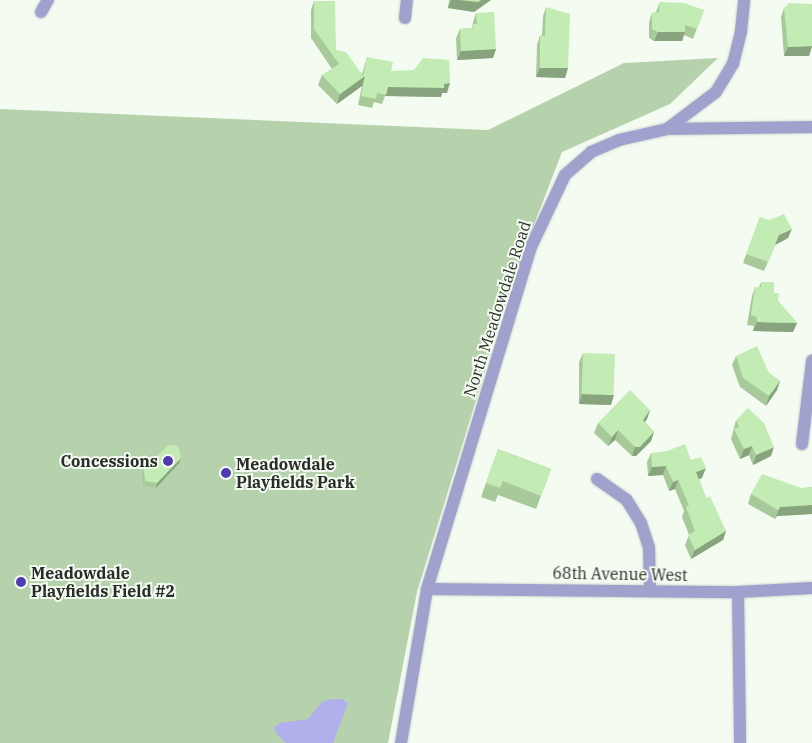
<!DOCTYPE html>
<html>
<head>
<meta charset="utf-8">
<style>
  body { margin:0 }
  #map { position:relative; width:812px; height:743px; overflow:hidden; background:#f4fcf2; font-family:"IBM Plex Serif",serif }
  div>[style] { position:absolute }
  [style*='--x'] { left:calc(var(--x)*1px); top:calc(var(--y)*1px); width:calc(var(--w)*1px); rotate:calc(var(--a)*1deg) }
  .green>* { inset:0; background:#b6d2ac }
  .water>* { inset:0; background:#b1b0ec }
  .roads { filter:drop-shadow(0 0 1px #cfd7ce) drop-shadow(0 0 1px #cfd7ce) }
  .street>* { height:12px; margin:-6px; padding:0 6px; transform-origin:6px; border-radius:6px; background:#a1a1ce }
  .wall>* { inset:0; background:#a8ca9b }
  .shaded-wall>* { inset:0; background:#88a47e }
  .building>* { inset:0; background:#c3ebb4; transform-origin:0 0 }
  .dots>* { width:14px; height:14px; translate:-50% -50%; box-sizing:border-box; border:2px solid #f4fcf2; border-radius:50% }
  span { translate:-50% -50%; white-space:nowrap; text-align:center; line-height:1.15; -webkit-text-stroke:4px #f4fcf2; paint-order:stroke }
  .street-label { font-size:16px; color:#292c28 }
  .poi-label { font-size:16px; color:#292c28; font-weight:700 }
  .right { translate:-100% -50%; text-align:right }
  .left { translate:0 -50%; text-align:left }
</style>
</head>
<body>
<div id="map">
  <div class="green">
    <i style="clip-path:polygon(718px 58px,670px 104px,562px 152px,514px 277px,417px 592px,388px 743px,0 743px,0 109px,488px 130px,624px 63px)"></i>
  </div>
  <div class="water">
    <i style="clip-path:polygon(332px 699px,342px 699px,348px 703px,333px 743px,286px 743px,275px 732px,274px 727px,280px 723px,308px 719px,322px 702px)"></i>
  </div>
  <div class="roads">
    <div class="street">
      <i style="--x:41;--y:12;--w:14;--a:-60"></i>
      <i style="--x:405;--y:18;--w:18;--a:-84"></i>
      <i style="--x:667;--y:129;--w:61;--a:-37.1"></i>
      <i style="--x:716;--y:92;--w:33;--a:-59"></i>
      <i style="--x:733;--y:64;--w:34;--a:-76"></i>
      <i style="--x:741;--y:31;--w:31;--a:-84"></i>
      <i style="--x:802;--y:444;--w:84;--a:-83.1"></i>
      <i style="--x:597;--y:479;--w:35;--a:35"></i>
      <i style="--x:626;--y:499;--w:28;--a:58"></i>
      <i style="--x:641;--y:523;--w:26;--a:72"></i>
      <i style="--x:649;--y:548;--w:42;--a:88.6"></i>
      <i style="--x:427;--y:589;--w:311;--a:0.6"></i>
      <i style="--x:738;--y:592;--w:74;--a:-3.1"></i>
      <i style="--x:738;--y:592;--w:151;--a:89.2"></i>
      <i style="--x:401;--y:743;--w:156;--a:-80.4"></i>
      <i style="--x:427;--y:589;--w:357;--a:-73.1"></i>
      <i style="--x:531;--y:247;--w:80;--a:-64.7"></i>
      <i style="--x:565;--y:175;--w:35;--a:-41"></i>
      <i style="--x:591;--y:152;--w:30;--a:-23"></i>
      <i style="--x:619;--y:140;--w:49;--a:-12.9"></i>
      <i style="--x:667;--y:129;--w:145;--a:-0.8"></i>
    </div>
  </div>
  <div class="wall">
    <i style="clip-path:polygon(449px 0,491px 0,474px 12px,448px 8px)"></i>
    <i style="clip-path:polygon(314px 1px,336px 50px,362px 74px,367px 57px,391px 71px,447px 93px,442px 93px,441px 97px,385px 96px,382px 104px,374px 102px,372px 108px,358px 105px,362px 86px,337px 104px,318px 85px,322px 75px,332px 69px,311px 38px,311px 10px)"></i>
    <i style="clip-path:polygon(660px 2px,704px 10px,693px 39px,684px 35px,682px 41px,654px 41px,649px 38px,649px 22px,652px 13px,656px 12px)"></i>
    <i style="clip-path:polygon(546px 7px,568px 68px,565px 78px,536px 77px,537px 45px,540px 35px,542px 35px,543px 16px)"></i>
    <i style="clip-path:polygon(784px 8px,812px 46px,809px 56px,784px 56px,781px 17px)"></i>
    <i style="clip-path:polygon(476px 13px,496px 49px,493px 58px,457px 60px,456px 38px,460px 29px,472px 28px,473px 22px)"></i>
    <i style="clip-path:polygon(760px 217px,788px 238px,775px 245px,764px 271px,743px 263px)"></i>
    <i style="clip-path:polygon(761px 282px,774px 293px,778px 301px,797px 323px,793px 332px,753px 331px,754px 326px,747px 325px,752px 296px,755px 287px,759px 287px)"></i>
    <i style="clip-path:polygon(583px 353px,611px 405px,579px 404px,579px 362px)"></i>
    <i style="clip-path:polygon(736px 356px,769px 373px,780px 381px,777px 390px,766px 406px,740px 387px,732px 365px)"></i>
    <i style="clip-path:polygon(650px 410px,647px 419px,645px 422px,654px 432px,651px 441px,636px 456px,632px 456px,615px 440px,608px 446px,594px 433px,598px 423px)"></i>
    <i style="clip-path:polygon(736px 420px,771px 456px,753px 465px,749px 455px,740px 459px,731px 439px)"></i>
    <i style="clip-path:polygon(498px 449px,551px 469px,536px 509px,498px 495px,495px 502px,481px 497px)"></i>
    <i style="clip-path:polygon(651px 453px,691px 460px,702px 478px,699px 479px,706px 498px,726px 531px,723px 540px,691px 559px,685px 545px,689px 535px,682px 517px,684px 511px,675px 489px,669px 491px,663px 475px,648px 476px,647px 462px)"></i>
    <i style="clip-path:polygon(179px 463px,156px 488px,143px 486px,142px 475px,144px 470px)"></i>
    <i style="clip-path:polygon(812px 487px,812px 514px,777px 516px,775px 519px,748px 504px,751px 494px)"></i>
  </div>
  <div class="shaded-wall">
    <i style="clip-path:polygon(451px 0,491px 0,474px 12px,448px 8px)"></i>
    <i style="clip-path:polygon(658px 32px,685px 32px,682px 41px,654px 41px)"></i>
    <i style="clip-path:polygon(812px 46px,809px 56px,784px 56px,788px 47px)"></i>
    <i style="clip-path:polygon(496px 49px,493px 58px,457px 60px,461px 51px)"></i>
    <i style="clip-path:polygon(540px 68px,568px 68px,565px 78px,536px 77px)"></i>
    <i style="clip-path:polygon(365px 76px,362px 86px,337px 104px,340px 94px)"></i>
    <i style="clip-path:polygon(450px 83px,447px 93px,442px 93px,441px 97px,385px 96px,388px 87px)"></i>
    <i style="clip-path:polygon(792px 229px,788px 238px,775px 245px,764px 271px,779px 235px)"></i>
    <i style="clip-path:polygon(757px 322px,797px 323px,793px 332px,753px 331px)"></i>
    <i style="clip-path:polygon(780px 381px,777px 390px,766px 406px,769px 396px)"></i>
    <i style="clip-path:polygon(582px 394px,614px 395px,611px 405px,579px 404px)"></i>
    <i style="clip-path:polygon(650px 410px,647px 419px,639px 430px,643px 420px)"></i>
    <i style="clip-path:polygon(618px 430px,615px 440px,608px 446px,612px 437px)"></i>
    <i style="clip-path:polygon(654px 432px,651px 441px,636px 456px,632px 456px,635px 447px)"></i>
    <i style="clip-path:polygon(752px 446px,749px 455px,740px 459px,744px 449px)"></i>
    <i style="clip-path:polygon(774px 447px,771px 456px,753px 465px,756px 455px)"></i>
    <i style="clip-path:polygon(181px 458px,179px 463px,156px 488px,157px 483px)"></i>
    <i style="clip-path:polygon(666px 466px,663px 475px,648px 476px,652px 467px)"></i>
    <i style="clip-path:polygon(706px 468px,702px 478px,693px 482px,696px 472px)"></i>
    <i style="clip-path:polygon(678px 480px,675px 489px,669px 491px,673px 482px)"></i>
    <i style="clip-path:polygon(812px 505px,812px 514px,777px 516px,775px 519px,780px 507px)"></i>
    <i style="clip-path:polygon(726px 531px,723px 540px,691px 559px,695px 550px)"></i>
  </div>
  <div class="building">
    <i style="clip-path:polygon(459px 0,481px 0,478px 2px)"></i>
    <i style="clip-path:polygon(314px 1px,335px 1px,336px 50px,346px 52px,363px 76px,367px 57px,393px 62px,391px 71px,414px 70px,423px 58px,449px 60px,450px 83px,444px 84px,444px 88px,388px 87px,386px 95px,377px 93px,376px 99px,361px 96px,365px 76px,340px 94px,322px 75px,339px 64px,314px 29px)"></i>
    <i style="clip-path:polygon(660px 2px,684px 3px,704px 10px,697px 29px,685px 25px,685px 32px,658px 32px,652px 29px,652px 13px,659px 12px)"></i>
    <i style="clip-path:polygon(789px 3px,812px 4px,812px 46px,788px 47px,784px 8px)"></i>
    <i style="clip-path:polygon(546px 7px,570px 14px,568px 68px,540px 68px,540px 35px,545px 36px)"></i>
    <i style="clip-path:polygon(494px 12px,496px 49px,461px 51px,460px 29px,473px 28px,473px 24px,477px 24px,476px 13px)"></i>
    <i style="clip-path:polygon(784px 214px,792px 229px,779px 235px,768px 262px,746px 254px,760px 217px,769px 220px)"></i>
    <i style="clip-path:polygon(761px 282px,774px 282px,774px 293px,779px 293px,778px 301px,797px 323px,757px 322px,757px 317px,751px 315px,755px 287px,761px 287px)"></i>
    <i style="clip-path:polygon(757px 346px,769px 373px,780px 381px,769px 396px,743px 378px,736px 356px)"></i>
    <i style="left:583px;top:353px;width:32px;height:41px;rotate:2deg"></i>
    <i style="clip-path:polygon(630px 390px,650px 410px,643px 420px,654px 432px,640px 447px,635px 447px,618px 430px,612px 437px,598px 423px)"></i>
    <i style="clip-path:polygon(748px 408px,764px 423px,774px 447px,756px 455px,752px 446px,744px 449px,734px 429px,739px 427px,736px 420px)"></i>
    <i style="clip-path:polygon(685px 444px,691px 460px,701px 457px,706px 468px,696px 472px,706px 498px,710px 496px,726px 531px,695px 550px,688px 535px,695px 531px,686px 507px,689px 505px,678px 480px,673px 482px,666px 466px,652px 467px,651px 453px,667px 451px)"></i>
    <i style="clip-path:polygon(168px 445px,178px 446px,181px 458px,157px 483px,145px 481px,144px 470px)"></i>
    <i style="clip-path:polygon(498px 449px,551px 469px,541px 496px,503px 481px,500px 488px,486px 483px)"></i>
    <i style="clip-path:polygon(762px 474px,801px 488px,812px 487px,812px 505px,780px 507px,778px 510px,751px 494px)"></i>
  </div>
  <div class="dots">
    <i style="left:168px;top:461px;background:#513bb3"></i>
    <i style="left:226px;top:473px;background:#513bb3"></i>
    <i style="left:21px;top:582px;background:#513bb3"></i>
  </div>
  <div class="street-label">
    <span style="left:497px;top:309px;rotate:-72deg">North Meadowdale Road</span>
    <span style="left:620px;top:574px;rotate:1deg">68th Avenue West</span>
  </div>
  <div class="poi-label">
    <span class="right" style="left:158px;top:461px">Concessions</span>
    <span class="left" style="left:236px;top:473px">Meadowdale<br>Playfields Park</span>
    <span class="left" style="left:31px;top:582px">Meadowdale<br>Playfields Field #2</span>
  </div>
</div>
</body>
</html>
